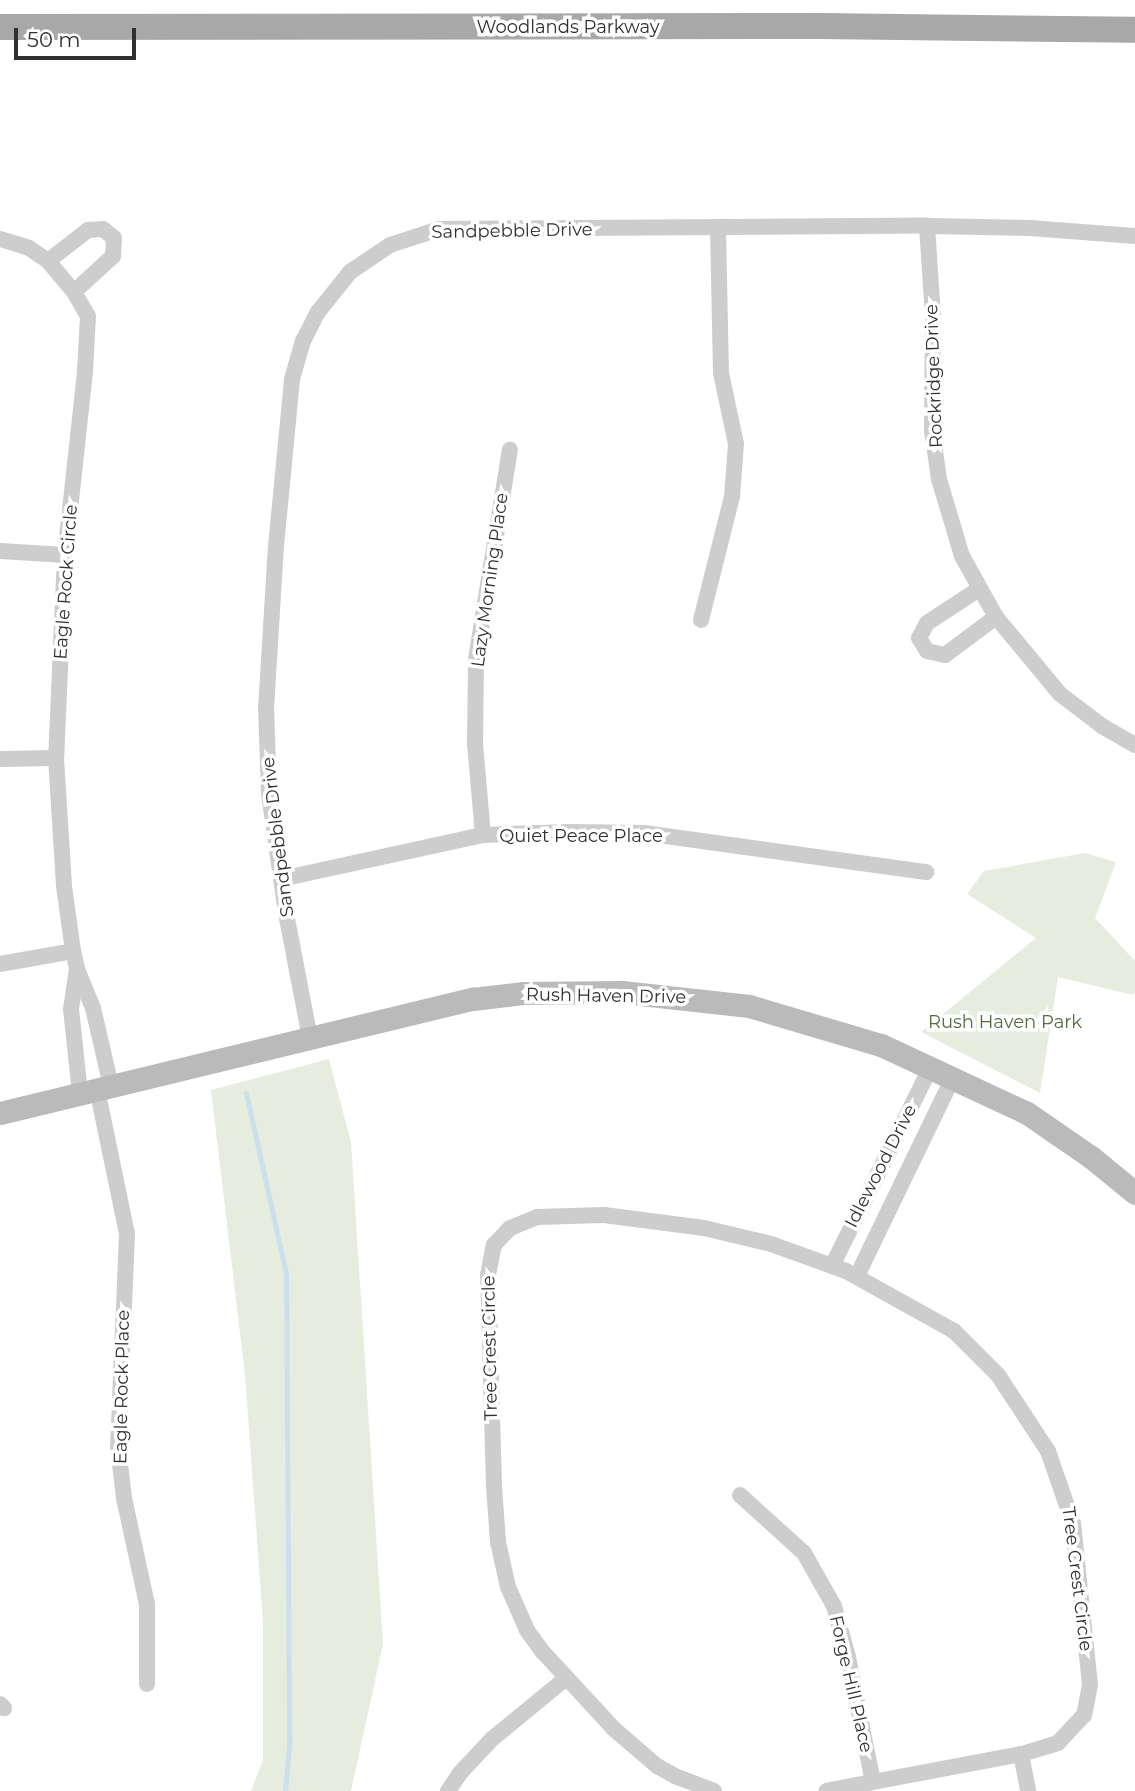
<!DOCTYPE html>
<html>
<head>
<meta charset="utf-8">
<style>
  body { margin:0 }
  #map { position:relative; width:1135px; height:1791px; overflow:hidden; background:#fff; font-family:Montserrat,sans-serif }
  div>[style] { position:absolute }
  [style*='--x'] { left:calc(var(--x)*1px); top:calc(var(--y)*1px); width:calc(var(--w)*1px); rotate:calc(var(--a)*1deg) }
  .green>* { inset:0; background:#e6edde }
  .stream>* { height:5px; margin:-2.5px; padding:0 2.5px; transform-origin:2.5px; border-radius:2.5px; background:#cbdfed }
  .street>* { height:16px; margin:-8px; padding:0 8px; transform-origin:8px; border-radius:8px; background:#cdcdcd }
  .secondary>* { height:23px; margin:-11.5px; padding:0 11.5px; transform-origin:11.5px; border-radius:11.5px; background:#bababa }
  .primary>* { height:26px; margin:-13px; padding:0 13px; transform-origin:13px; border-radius:13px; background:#a8a8a8 }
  span { translate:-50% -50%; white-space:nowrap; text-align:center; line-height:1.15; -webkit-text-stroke:7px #fff; paint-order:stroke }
  .street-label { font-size:18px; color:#303030 }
  .park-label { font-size:18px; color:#526d3d }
  .scale { position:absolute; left:14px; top:28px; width:122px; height:32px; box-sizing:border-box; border:4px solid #303030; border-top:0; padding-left:9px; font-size:21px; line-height:24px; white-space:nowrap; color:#303030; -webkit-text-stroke:5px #fff; paint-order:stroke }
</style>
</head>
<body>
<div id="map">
  <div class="green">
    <i style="clip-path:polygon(1085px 853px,1116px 862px,1095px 918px,1135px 961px,1135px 992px,1133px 995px,1058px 977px,1040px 1093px,921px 1032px,1036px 938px,967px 894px,984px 871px)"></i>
    <i style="clip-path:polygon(329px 1059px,351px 1142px,383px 1644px,351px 1791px,251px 1791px,263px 1760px,263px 1622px,245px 1375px,211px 1090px)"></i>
  </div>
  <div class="stream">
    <i style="--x:246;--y:1093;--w:184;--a:77.5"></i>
    <i style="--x:286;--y:1273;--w:474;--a:89.6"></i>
    <i style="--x:289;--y:1747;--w:44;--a:95.2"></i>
  </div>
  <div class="street">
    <i style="--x:927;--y:226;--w:91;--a:86.2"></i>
    <i style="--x:933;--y:317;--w:113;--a:90.5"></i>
    <i style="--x:932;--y:430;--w:49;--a:81.9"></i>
    <i style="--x:939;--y:479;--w:80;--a:73.4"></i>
    <i style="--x:962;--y:556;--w:70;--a:60.9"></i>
    <i style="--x:996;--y:617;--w:100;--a:50.3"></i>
    <i style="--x:1060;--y:694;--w:53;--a:37.3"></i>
    <i style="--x:1102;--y:726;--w:38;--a:30"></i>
    <i style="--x:0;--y:239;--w:30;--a:17"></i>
    <i style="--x:29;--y:248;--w:23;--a:34"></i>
    <i style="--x:48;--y:261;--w:40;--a:50"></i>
    <i style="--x:74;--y:292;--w:28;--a:60"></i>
    <i style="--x:88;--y:316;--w:56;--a:93.1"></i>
    <i style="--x:85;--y:372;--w:184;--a:96.2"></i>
    <i style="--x:65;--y:555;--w:203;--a:92.5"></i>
    <i style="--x:56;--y:758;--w:128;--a:86.4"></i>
    <i style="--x:64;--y:886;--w:66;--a:82.1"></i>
    <i style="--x:73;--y:951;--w:18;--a:77"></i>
    <i style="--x:77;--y:969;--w:42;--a:67.7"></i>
    <i style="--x:93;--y:1008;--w:80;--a:77"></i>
    <i style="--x:48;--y:261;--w:51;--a:-37.8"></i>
    <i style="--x:88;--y:230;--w:15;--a:-4"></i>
    <i style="--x:103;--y:229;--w:14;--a:39"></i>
    <i style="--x:114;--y:238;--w:18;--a:93"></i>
    <i style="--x:113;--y:256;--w:53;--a:137.3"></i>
    <i style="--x:0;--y:551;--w:65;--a:3.5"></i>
    <i style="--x:979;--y:589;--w:62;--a:146.8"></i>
    <i style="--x:927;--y:623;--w:17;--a:118"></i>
    <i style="--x:919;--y:638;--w:15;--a:58"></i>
    <i style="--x:927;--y:651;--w:18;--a:13"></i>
    <i style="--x:945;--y:655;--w:64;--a:-36.7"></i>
    <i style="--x:701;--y:620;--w:127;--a:-75.9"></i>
    <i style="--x:732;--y:497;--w:53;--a:-85.7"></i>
    <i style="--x:736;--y:444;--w:73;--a:-101.9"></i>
    <i style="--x:721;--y:373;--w:145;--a:-91.2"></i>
    <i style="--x:0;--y:759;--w:56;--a:-1"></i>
    <i style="--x:483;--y:835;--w:91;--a:-95"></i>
    <i style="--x:475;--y:744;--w:85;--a:-89.3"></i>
    <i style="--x:476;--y:659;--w:212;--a:-80.8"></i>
    <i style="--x:281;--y:879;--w:207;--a:-12.3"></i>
    <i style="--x:483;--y:835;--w:86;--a:-2"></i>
    <i style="--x:569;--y:832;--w:75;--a:0.8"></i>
    <i style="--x:644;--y:833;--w:285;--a:7.9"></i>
    <i style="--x:0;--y:964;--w:74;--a:-10.1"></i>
    <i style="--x:77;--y:969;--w:40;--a:98.5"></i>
    <i style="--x:71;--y:1009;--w:84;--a:83.9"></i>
    <i style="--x:310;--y:1038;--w:127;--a:-100.9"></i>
    <i style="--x:286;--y:913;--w:121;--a:-98.1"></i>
    <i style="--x:269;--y:793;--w:84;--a:-92"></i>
    <i style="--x:266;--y:709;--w:163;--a:-86.5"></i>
    <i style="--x:276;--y:546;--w:168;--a:-84.5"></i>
    <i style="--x:292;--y:379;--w:40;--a:-74"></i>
    <i style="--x:303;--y:341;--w:33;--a:-63"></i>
    <i style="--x:318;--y:312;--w:51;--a:-51.3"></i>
    <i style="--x:350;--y:272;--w:48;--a:-34"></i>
    <i style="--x:390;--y:245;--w:52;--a:-18.1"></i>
    <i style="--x:439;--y:229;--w:488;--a:-0.4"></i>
    <i style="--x:927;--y:226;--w:103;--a:1.1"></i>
    <i style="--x:1030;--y:228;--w:105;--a:4.4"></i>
    <i style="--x:97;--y:1089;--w:148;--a:78.3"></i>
    <i style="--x:127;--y:1234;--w:213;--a:92.4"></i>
    <i style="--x:118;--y:1447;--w:51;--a:83.3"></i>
    <i style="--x:124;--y:1498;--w:108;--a:77.8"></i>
    <i style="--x:147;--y:1604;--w:80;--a:90"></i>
    <i style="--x:832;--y:1266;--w:222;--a:-63.6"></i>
    <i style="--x:857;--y:1276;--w:221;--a:-64.2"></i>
    <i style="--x:740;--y:1495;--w:86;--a:42.2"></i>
    <i style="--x:804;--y:1553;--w:61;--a:60.5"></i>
    <i style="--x:834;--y:1606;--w:53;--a:74.6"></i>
    <i style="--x:848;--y:1657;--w:127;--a:78.7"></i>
    <i style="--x:0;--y:1704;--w:6;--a:45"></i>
    <i style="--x:1021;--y:1754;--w:38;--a:79"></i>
    <i style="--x:448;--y:1791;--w:22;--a:-56"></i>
    <i style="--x:460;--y:1773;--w:47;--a:-46.7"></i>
    <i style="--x:492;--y:1739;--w:94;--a:-39.4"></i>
    <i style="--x:714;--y:1791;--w:42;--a:-159"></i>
    <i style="--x:675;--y:1776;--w:21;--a:-151"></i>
    <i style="--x:657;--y:1766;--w:57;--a:-139.3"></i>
    <i style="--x:614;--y:1729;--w:106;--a:-132.7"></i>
    <i style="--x:542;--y:1651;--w:26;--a:-126"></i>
    <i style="--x:527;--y:1630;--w:47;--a:-113.8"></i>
    <i style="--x:508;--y:1587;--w:46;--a:-102.5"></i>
    <i style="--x:498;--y:1542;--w:56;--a:-94.1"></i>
    <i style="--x:494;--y:1486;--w:211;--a:-91.6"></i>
    <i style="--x:488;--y:1275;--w:31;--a:-79"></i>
    <i style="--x:494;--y:1245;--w:23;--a:-47"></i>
    <i style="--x:510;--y:1228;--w:29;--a:-22"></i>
    <i style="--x:537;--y:1217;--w:67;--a:-1.7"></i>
    <i style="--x:604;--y:1215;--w:101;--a:7.4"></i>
    <i style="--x:704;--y:1228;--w:69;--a:13.4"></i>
    <i style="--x:771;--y:1244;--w:80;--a:19.8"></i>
    <i style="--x:846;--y:1271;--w:124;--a:29.1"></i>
    <i style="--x:954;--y:1331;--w:62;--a:45"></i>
    <i style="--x:998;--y:1375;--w:91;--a:56.7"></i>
    <i style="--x:1048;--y:1451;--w:76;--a:70.9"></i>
    <i style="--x:1073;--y:1523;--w:163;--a:84"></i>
    <i style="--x:1090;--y:1685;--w:31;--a:101"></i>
    <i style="--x:1084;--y:1715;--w:38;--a:133"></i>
    <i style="--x:1058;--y:1743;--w:39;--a:163"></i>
    <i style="--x:1021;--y:1754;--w:198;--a:169.3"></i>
  </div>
  <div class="secondary">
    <i style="--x:0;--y:1113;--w:487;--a:-13.6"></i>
    <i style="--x:473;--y:999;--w:50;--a:-6.8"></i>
    <i style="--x:523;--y:993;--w:99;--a:-0.6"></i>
    <i style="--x:622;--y:992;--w:128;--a:6.3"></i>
    <i style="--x:749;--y:1006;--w:138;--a:16.5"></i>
    <i style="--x:881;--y:1045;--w:161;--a:25"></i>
    <i style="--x:1027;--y:1113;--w:78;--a:34.5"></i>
    <i style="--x:1091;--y:1157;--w:57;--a:39.3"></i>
  </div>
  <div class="primary">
    <i style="--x:0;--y:27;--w:819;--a:-0.07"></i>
    <i style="--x:819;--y:26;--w:316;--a:0.7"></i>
  </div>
  <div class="street-label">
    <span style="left:568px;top:27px">Woodlands Parkway</span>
    <span style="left:512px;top:231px;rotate:-1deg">Sandpebble Drive</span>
    <span style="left:934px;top:376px;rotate:-92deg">Rockridge Drive</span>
    <span style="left:490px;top:580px;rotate:-82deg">Lazy Morning Place</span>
    <span style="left:66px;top:582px;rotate:-86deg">Eagle Rock Circle</span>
    <span style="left:581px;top:836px">Quiet Peace Place</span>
    <span style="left:278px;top:837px;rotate:-97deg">Sandpebble Drive</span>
    <span style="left:606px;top:996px;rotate:1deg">Rush Haven Drive</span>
    <span style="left:881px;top:1166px;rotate:-63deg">Idlewood Drive</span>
    <span style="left:490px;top:1348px;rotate:-91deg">Tree Crest Circle</span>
    <span style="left:122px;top:1387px;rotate:-89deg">Eagle Rock Place</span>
    <span style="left:1077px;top:1579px;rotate:83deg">Tree Crest Circle</span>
    <span style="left:851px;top:1684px;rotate:77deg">Forge Hill Place</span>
  </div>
  <div class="park-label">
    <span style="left:1005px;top:1022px">Rush Haven Park</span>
  </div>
  <div class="scale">50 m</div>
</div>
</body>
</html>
